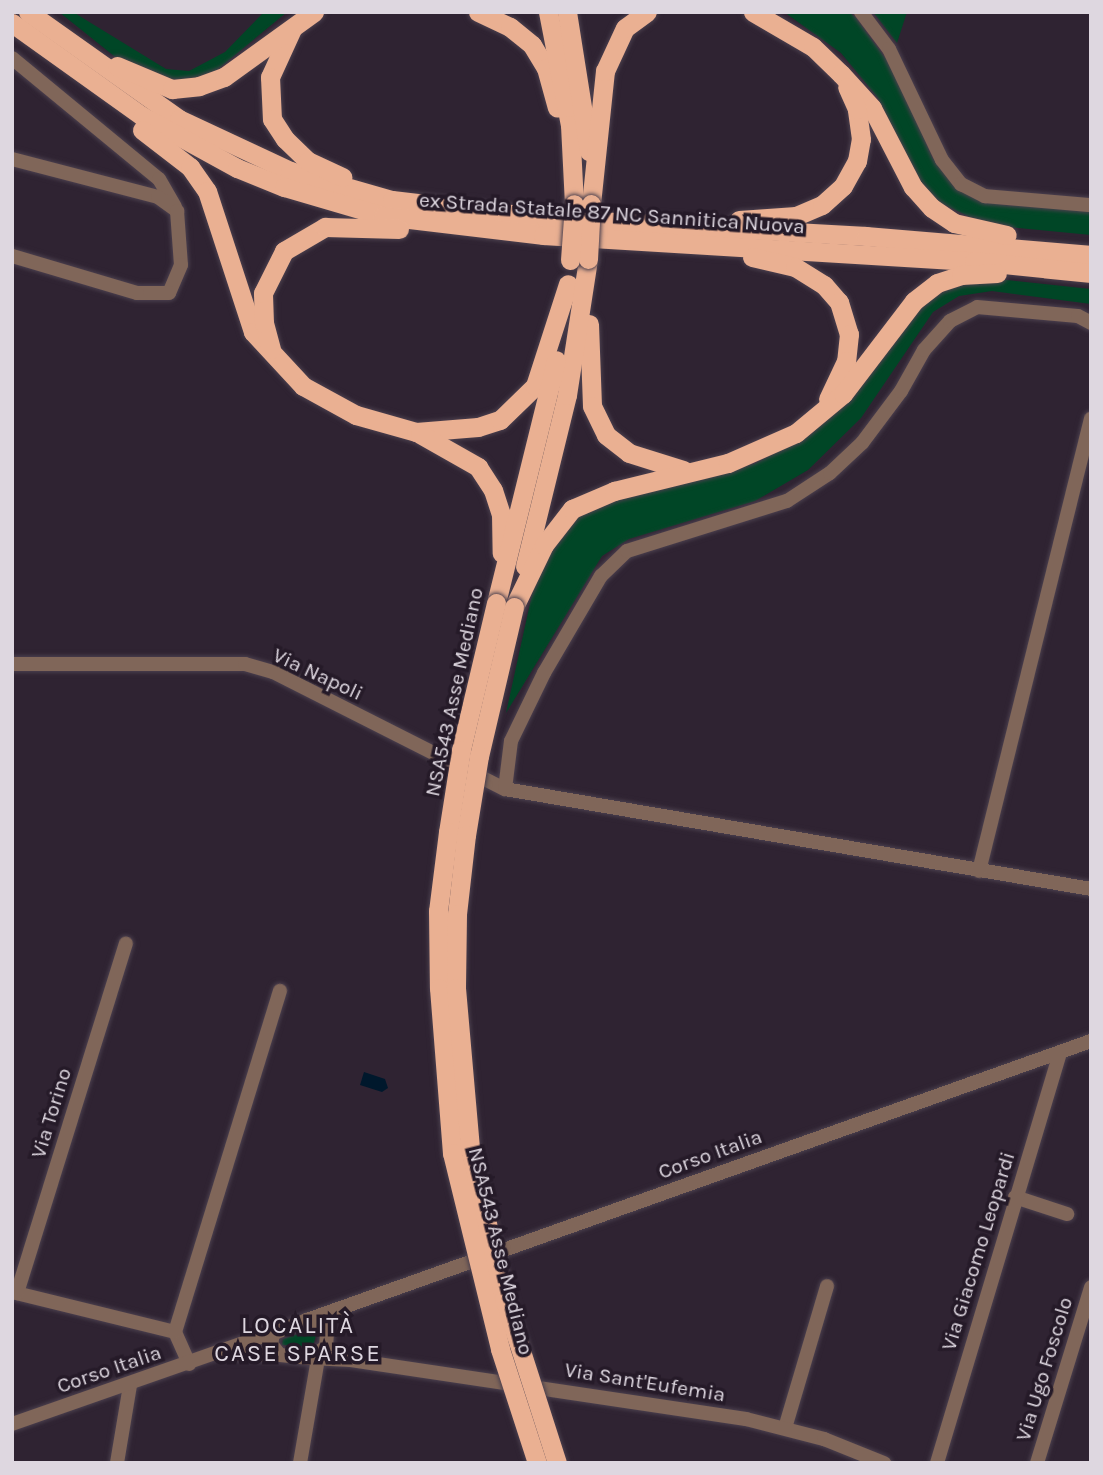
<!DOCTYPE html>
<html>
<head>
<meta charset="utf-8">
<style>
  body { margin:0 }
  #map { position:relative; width:1103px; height:1475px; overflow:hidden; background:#2f2332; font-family:Karla,sans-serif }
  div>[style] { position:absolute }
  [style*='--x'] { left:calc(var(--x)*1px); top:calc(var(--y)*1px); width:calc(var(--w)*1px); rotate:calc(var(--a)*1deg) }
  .green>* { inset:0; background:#004626 }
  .water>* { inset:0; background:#00182c }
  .roads { filter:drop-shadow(0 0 2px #4b404e) drop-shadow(0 0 2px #4b404e) }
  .minor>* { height:14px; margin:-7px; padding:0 7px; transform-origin:7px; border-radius:7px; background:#806659 }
  .tertiary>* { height:14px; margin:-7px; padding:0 7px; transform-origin:7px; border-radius:7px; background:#806659 }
  .trunk>* { height:19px; margin:-9.5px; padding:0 9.5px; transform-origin:9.5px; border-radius:9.5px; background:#eab092 }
  .bridges { filter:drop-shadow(0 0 2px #4b404e) drop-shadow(0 0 2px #4b404e) }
  .trunk-bridge>* { height:19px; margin:-9.5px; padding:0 9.5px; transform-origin:9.5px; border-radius:9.5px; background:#eab092 }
  span { translate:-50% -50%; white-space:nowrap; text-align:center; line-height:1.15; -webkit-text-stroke:7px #251a28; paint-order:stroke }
  .street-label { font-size:21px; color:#ded7e0 }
  .quarter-label { font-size:24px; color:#ded7e0; letter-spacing:2px }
  .frame { position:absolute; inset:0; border:14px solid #ded7e0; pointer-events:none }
</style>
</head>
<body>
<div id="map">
  <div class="green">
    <i style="clip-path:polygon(59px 12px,73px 12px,166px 69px,189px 71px,225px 52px,264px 12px,287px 12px,217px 70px,195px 79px,162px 79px,124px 64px)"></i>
    <i style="clip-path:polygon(784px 12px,849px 12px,856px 18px,896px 73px,932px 157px,963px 191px,1002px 205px,1091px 210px,1091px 235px,987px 225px,934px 200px,915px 175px,878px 98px,841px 53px)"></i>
    <i style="clip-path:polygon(873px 12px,907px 12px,897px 43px)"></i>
    <i style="clip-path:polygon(989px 278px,1091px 289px,1091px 304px,992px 291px,959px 296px,933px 312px,861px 418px,808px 470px,755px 501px,629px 539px,602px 556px,506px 713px,536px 576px,573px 514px,607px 494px,754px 464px,810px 435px,852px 396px,925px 297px,951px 283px)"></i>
    <i style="clip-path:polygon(307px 1331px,316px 1335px,313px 1347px,282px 1345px,283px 1339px)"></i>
  </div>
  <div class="water">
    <i style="clip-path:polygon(364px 1072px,385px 1079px,388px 1088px,382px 1092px,360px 1085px)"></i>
  </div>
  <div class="roads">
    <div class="minor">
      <i style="--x:861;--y:12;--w:46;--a:52.9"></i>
      <i style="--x:889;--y:49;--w:123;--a:64.5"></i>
      <i style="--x:942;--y:160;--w:31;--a:52"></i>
      <i style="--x:961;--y:184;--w:27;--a:27"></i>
      <i style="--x:985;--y:196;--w:106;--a:4.9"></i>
      <i style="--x:12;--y:58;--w:190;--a:39.5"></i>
      <i style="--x:159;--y:179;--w:32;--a:60"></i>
      <i style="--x:12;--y:159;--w:151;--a:14.6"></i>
      <i style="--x:158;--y:197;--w:24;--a:36"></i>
      <i style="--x:177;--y:211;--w:54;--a:85.8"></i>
      <i style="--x:181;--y:265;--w:30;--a:113"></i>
      <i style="--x:169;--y:293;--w:32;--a:180"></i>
      <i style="--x:137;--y:293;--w:130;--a:-163.5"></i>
      <i style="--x:12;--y:664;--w:233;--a:0"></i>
      <i style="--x:245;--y:664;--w:29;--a:16"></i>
      <i style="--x:273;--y:672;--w:260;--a:26.8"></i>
      <i style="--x:505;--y:789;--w:594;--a:9.68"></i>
      <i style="--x:505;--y:789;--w:48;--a:-82.9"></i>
      <i style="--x:511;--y:741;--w:76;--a:-64.1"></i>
      <i style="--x:544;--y:673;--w:113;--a:-59.6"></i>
      <i style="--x:601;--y:576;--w:36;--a:-44"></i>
      <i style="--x:627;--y:551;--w:168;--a:-17.4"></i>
      <i style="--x:787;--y:501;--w:51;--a:-33.1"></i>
      <i style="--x:830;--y:473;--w:44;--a:-43.2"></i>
      <i style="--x:862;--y:443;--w:65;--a:-53.1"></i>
      <i style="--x:901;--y:391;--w:47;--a:-60.7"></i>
      <i style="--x:924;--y:350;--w:39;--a:-48"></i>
      <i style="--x:950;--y:321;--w:30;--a:-27"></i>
      <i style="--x:977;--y:307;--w:101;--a:5.1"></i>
      <i style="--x:1078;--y:316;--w:15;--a:28"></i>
      <i style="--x:979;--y:871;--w:466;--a:-76.1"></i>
      <i style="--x:1015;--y:1197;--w:55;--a:18.1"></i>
      <i style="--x:12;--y:1292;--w:168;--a:13.8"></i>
      <i style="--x:175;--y:1332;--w:35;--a:66"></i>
      <i style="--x:17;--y:1293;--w:366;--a:-72.7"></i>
      <i style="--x:175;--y:1332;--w:357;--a:-72.9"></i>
      <i style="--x:785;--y:1428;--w:148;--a:-73.5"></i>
      <i style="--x:117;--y:1463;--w:79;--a:-80.5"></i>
      <i style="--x:300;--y:1463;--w:106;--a:-80.2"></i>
      <i style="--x:937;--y:1463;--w:429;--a:-73.3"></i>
      <i style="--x:1037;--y:1463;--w:184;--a:-72.9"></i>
    </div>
    <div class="tertiary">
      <i style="--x:307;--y:1320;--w:832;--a:-19.59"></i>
      <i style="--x:224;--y:1353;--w:56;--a:2"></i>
      <i style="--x:310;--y:1358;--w:19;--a:-35"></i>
      <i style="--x:326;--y:1347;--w:15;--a:-86"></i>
      <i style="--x:327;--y:1332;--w:10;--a:-127"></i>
      <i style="--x:321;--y:1324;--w:15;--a:-164"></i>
      <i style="--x:307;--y:1320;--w:37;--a:158"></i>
      <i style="--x:273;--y:1334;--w:10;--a:101"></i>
      <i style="--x:271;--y:1344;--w:14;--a:51"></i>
      <i style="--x:280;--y:1355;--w:30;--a:6"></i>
      <i style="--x:310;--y:1358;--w:41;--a:2.8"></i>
      <i style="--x:351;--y:1360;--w:399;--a:8.5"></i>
      <i style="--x:746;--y:1419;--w:81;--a:14.4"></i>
      <i style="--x:824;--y:1439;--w:65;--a:21.8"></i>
      <i style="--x:12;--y:1424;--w:281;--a:-19.3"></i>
    </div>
    <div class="trunk">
      <i style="--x:28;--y:12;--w:185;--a:35.3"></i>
      <i style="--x:179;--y:119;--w:123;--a:25.1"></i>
      <i style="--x:290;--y:171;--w:106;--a:15.9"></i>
      <i style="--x:392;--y:200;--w:154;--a:6.7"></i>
      <i style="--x:545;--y:218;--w:322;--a:3.2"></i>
      <i style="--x:866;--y:236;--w:226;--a:4.8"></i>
      <i style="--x:478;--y:12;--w:35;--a:25"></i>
      <i style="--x:510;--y:27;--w:28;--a:39"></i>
      <i style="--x:532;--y:45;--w:27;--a:59"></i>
      <i style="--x:546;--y:68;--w:41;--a:74.6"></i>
      <i style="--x:548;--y:12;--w:115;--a:79"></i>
      <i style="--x:570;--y:125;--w:79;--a:87.1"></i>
      <i style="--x:567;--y:12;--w:141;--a:81"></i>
      <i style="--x:753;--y:12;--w:69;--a:30.3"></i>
      <i style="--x:813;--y:47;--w:39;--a:44"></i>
      <i style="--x:841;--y:74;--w:46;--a:47.6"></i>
      <i style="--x:872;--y:108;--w:89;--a:62.6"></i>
      <i style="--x:913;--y:187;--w:28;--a:48"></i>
      <i style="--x:932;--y:208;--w:27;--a:34"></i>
      <i style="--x:954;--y:223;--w:54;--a:12.8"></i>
      <i style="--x:12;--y:23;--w:160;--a:35.6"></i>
      <i style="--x:142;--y:116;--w:108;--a:28.7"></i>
      <i style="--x:237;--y:168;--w:51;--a:22"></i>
      <i style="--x:284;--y:187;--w:103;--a:16.3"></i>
      <i style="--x:383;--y:216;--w:161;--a:6.8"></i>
      <i style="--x:543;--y:235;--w:432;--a:3.5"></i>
      <i style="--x:974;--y:261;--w:118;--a:5.9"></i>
      <i style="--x:292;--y:29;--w:53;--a:114.6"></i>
      <i style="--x:270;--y:77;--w:42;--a:87.3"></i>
      <i style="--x:272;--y:119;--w:24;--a:57"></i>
      <i style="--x:285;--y:139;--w:32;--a:44"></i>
      <i style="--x:308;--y:161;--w:38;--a:25"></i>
      <i style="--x:117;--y:66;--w:60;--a:22.7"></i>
      <i style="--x:172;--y:89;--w:27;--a:-6"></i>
      <i style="--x:199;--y:86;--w:27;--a:-20"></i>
      <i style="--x:224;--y:77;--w:111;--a:-35.8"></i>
      <i style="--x:142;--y:130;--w:61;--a:37.6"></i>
      <i style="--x:190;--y:167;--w:29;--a:55"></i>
      <i style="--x:207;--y:191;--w:148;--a:71.9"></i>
      <i style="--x:253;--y:332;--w:74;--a:47.2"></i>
      <i style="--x:303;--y:386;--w:60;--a:28.7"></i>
      <i style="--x:356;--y:415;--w:62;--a:15.8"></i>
      <i style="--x:416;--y:432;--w:62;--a:-4.6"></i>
      <i style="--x:478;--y:427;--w:23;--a:-18"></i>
      <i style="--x:500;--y:420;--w:49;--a:-44.2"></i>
      <i style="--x:535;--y:386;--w:107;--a:-72.1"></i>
      <i style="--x:591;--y:204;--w:134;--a:-84"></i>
      <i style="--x:605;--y:71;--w:47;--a:-65.1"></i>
      <i style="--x:625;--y:28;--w:27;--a:-36"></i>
      <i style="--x:739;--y:220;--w:57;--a:-4"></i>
      <i style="--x:796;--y:216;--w:28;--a:-23"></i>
      <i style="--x:822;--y:205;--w:28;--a:-42"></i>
      <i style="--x:843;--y:186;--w:29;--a:-61"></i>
      <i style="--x:857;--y:161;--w:22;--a:-80"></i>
      <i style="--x:861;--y:139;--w:30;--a:-98"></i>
      <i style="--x:857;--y:109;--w:24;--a:-114"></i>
      <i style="--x:752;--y:257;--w:44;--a:13.1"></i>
      <i style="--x:795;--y:267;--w:34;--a:32"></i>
      <i style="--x:824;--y:285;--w:23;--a:49"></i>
      <i style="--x:839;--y:302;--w:34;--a:73"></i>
      <i style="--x:849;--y:334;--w:27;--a:96"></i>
      <i style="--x:846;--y:361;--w:42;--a:115.3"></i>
      <i style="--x:589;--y:324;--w:82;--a:87.9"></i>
      <i style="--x:592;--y:406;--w:32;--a:64"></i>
      <i style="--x:606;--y:435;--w:29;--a:38"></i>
      <i style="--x:629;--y:453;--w:57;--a:17.5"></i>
      <i style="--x:271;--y:349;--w:27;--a:-105"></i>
      <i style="--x:264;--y:323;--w:30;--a:-92"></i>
      <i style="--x:263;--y:293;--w:47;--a:-63.4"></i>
      <i style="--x:284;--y:251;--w:48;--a:-30.3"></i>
      <i style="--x:325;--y:227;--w:74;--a:1.5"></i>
      <i style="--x:420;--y:434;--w:67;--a:29.6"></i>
      <i style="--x:478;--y:467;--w:27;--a:57"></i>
      <i style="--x:493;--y:490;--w:25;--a:72"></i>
      <i style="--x:501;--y:514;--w:39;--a:89"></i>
      <i style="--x:525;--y:566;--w:176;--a:-76.2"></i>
      <i style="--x:567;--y:395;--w:138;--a:-81.2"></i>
      <i style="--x:496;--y:603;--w:250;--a:-76.1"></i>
      <i style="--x:514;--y:607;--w:69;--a:-64.2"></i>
      <i style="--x:544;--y:545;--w:46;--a:-52.1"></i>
      <i style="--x:572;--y:509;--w:46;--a:-23.2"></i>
      <i style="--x:614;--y:491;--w:117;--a:-13.8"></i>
      <i style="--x:728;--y:463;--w:74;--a:-23.8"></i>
      <i style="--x:796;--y:433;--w:61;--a:-39.7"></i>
      <i style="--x:843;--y:394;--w:117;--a:-52.6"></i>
      <i style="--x:914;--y:301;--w:29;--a:-38"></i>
      <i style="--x:937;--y:283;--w:25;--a:-18"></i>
      <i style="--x:961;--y:275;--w:36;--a:-3"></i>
    </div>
  </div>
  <div class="bridges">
    <div class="trunk-bridge">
      <i style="--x:588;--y:259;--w:55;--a:-86.9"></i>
      <i style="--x:570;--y:260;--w:56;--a:-85.9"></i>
      <i style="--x:496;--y:603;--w:151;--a:103.4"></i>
      <i style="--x:461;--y:750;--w:83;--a:99"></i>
      <i style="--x:448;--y:832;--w:80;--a:97.2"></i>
      <i style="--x:438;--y:911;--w:77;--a:89.3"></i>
      <i style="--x:439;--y:988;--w:166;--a:85.5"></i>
      <i style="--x:452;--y:1153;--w:202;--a:76.2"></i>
      <i style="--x:500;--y:1349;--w:120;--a:72"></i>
      <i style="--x:514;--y:607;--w:153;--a:103.2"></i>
      <i style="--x:479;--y:756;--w:80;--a:99.3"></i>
      <i style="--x:466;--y:835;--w:80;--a:96.5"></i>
      <i style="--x:457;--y:914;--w:74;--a:90.8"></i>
      <i style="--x:456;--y:988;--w:162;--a:85"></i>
      <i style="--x:470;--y:1149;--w:153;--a:77.1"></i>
      <i style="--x:504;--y:1298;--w:173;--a:72.2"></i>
    </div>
  </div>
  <div class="street-label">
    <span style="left:612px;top:213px;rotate:4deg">ex Strada Statale 87 NC Sannitica Nuova</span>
    <span style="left:318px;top:674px;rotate:25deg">Via Napoli</span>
    <span style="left:454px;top:692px;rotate:-78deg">NSA543 Asse Mediano</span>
    <span style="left:51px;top:1113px;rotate:-73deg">Via Torino</span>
    <span style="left:710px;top:1154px;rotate:-20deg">Corso Italia</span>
    <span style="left:501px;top:1251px;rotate:76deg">NSA543 Asse Mediano</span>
    <span style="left:978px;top:1251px;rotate:-73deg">Via Giacomo Leopardi</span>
    <span style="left:109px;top:1369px;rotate:-19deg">Corso Italia</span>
    <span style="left:1044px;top:1369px;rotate:-73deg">Via Ugo Foscolo</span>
    <span style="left:645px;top:1382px;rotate:9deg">Via Sant'Eufemia</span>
  </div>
  <div class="quarter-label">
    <span style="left:298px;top:1340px">LOCALITÀ<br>CASE SPARSE</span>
  </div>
  <div class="frame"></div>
</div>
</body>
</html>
